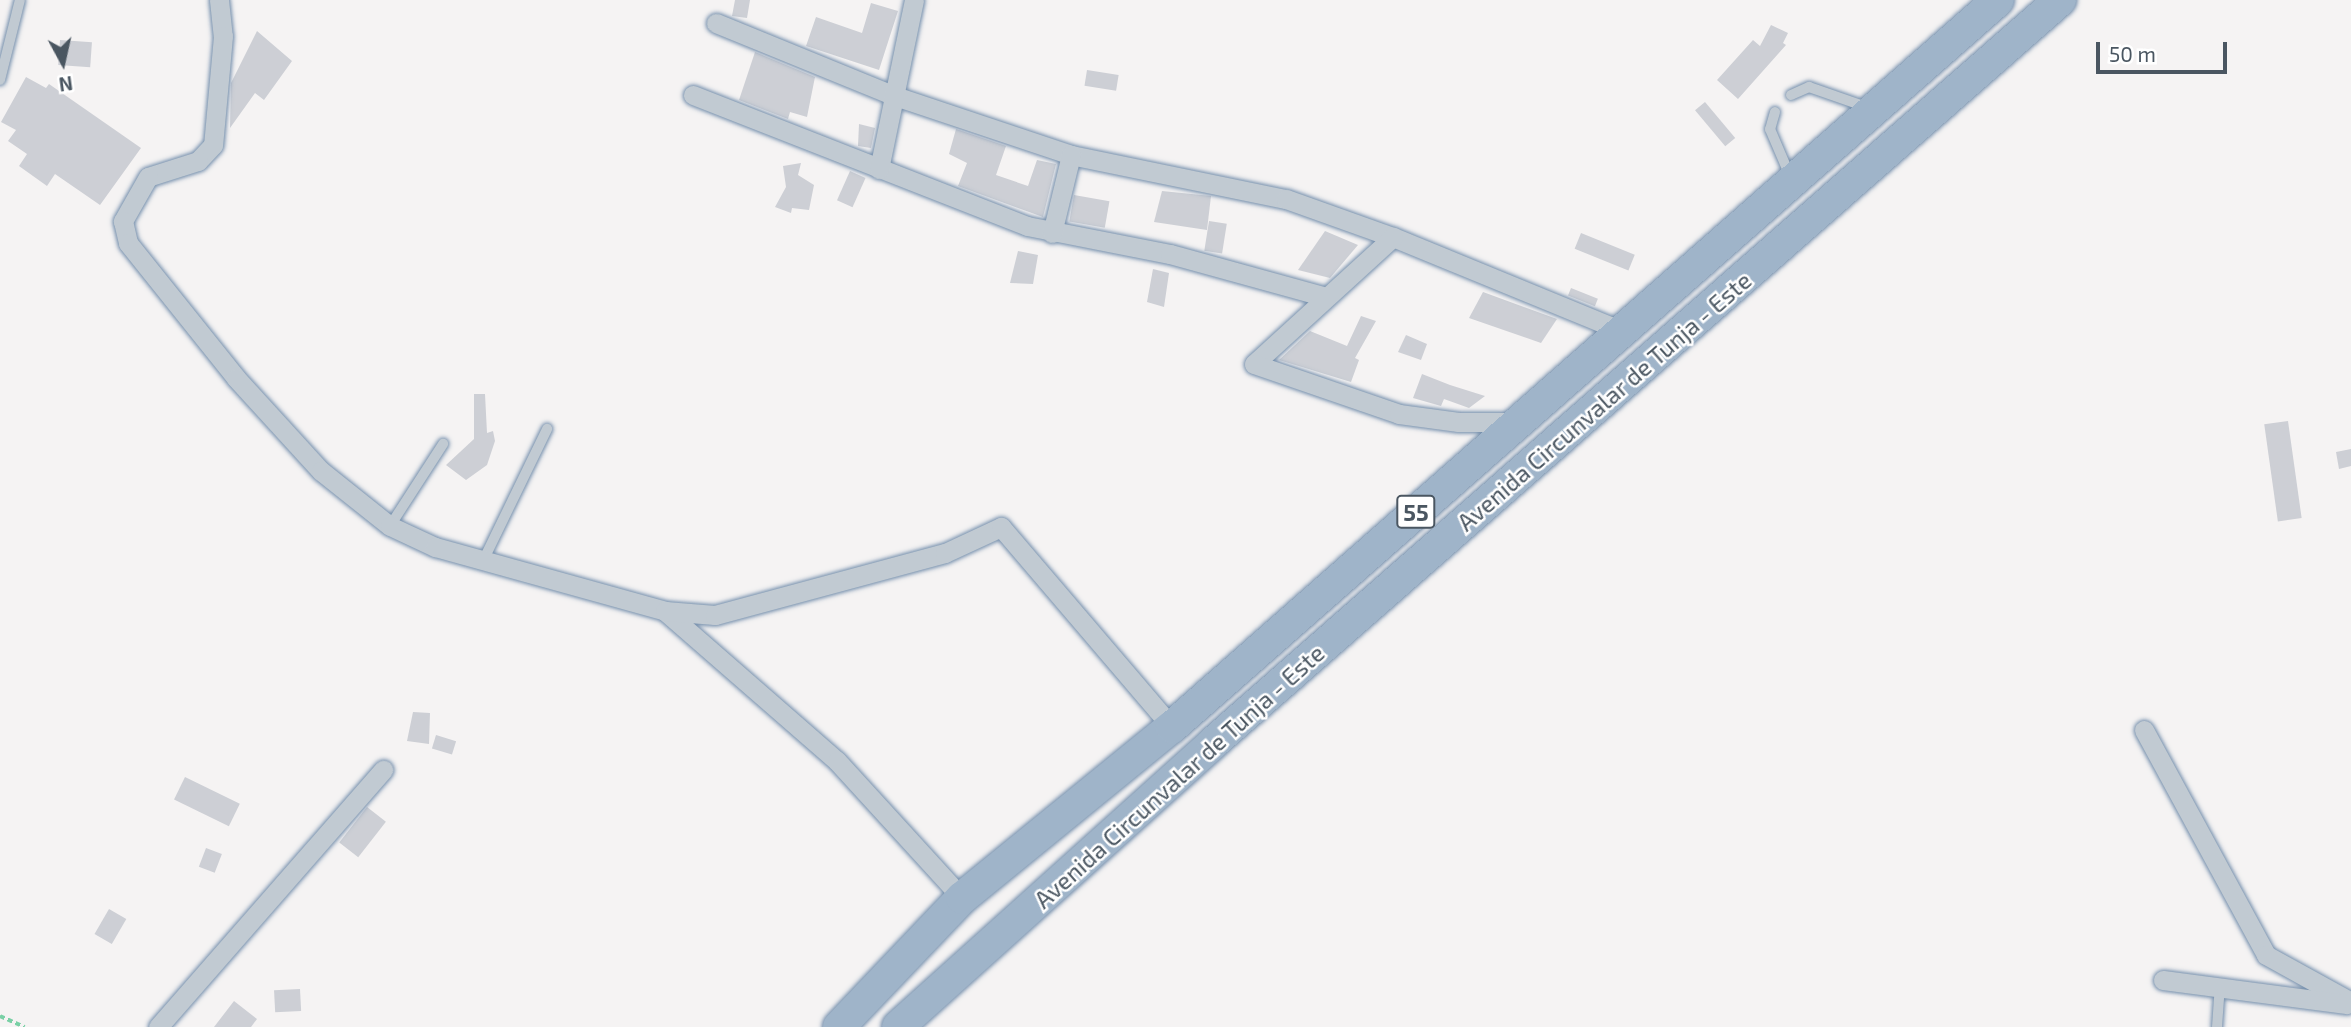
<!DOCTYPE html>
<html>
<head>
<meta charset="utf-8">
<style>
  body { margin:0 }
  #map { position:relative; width:2351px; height:1027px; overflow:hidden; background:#f5f3f3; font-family:"Exo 2",sans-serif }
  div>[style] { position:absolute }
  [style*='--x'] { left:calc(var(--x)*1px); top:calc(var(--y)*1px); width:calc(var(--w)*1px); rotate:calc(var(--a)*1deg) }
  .building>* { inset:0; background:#cdcfd5; transform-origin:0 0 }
  .path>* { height:3.5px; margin-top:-1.75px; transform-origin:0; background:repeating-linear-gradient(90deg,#7ad0a6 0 5px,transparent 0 8.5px) }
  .roads { filter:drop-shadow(0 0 2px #7690ad) drop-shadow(0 0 2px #7690ad) }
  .service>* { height:10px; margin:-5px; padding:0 5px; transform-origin:5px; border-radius:5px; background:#c1cad2 }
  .minor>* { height:19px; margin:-9.5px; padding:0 9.5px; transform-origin:9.5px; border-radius:9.5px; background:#c1cad2 }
  .trunk>* { height:32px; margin:-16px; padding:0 16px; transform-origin:16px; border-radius:16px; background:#9fb4c9 }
  span { translate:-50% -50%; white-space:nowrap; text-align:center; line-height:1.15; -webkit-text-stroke:5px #fff; paint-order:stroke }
  .shield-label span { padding:2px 5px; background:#fff; border:2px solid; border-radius:5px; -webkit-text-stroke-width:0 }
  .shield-label { font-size:23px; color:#4a5661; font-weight:700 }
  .street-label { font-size:24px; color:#4a5661 }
  .north { position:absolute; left:28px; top:28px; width:70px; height:70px; -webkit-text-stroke:5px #fff; paint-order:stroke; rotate:172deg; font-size:19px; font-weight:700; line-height:28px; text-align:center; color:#4a5661 }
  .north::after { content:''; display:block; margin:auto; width:24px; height:32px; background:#4a5661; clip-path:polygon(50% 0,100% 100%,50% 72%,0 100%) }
  .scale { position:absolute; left:2096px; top:42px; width:131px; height:32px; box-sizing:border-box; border:4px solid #4a5661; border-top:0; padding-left:9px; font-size:21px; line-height:24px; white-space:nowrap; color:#4a5661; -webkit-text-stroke:5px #fff; paint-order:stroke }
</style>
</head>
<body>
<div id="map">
  <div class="building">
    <i style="clip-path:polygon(735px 0,750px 0,747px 18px,732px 16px)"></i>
    <i style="clip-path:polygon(871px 3px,898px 11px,879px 70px,806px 46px,816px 17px,862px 33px)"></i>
    <i style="clip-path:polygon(1771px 25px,1788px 33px,1783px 43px,1786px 45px,1738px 99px,1717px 80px,1753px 40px,1760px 46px)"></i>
    <i style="clip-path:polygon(257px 31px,292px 61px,264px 100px,255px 93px,230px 128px,231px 83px)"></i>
    <i style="left:60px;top:40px;width:32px;height:25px;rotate:4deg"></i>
    <i style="clip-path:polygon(755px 52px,815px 77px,807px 117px,790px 112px,788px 119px,739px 100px)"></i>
    <i style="left:1087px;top:70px;width:32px;height:16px;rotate:9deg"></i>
    <i style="clip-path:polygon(26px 77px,46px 88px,49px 84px,141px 148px,100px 205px,55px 174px,47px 186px,19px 166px,27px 154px,8px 141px,16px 130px,1px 122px)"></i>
    <i style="left:1705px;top:102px;width:47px;height:13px;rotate:50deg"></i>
    <i style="clip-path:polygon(859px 124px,875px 128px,871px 148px,858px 146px)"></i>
    <i style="clip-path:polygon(956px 129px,1006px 146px,996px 175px,1028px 186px,1037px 160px,1056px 164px,1043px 217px,958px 186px,967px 163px,949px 154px)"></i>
    <i style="clip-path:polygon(801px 163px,798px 175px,814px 185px,809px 210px,792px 208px,791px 213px,775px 207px,786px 187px,783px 166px)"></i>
    <i style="left:850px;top:171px;width:17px;height:32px;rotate:24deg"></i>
    <i style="clip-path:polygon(1162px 191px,1211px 196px,1207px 230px,1154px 222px)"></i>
    <i style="left:1074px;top:195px;width:36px;height:27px;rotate:10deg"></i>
    <i style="left:1209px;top:221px;width:18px;height:30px;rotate:9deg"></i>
    <i style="clip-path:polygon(1325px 231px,1358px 245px,1330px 278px,1298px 270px)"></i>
    <i style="left:1581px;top:233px;width:58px;height:17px;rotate:22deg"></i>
    <i style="clip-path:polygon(1018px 251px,1038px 255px,1033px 284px,1010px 283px)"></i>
    <i style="clip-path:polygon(1153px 269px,1169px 273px,1164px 307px,1147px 302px)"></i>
    <i style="left:1571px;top:288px;width:29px;height:8px;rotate:22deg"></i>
    <i style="clip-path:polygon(1483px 292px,1557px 319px,1541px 343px,1469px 318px)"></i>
    <i style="clip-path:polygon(1361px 316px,1376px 321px,1355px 358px,1359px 360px,1351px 382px,1279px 360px,1310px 331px,1347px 346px)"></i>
    <i style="clip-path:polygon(1406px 335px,1427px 344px,1421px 360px,1398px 352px)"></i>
    <i style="clip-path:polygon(1422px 374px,1450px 385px,1485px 396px,1469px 408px,1444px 399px,1441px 406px,1413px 398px)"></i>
    <i style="clip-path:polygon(474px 394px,485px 394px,487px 433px,493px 431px,495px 441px,487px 465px,466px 480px,446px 465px,474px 439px)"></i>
    <i style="left:2288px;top:421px;width:98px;height:24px;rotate:82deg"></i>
    <i style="clip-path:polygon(2351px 449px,2351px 466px,2339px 469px,2336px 452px)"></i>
    <i style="clip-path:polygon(413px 712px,430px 713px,429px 744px,407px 741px)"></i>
    <i style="left:436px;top:735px;width:21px;height:14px;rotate:17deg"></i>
    <i style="left:185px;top:777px;width:61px;height:25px;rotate:26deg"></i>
    <i style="left:367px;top:807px;width:24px;height:45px;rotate:38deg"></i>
    <i style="left:206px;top:848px;width:17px;height:20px;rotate:21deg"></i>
    <i style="left:109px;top:909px;width:20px;height:29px;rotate:30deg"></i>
    <i style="left:300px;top:989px;width:22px;height:26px;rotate:87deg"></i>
    <i style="clip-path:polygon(234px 1001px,257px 1019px,251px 1027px,214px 1027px)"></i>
  </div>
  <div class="path">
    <i style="--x:0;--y:1016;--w:27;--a:24"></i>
  </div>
  <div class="roads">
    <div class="service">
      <i style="--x:0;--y:80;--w:82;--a:-76"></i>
      <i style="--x:1791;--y:95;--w:20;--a:-24"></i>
      <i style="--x:1809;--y:87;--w:60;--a:19.3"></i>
      <i style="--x:1775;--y:112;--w:18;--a:106"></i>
      <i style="--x:1770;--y:129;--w:51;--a:66.9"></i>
      <i style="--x:390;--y:526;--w:98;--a:-57.1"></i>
      <i style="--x:483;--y:561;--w:147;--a:-64.1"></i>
      <i style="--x:2217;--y:1027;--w:39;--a:-86"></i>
    </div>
    <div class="minor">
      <i style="--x:219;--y:0;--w:36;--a:84"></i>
      <i style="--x:223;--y:36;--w:109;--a:95.2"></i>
      <i style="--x:213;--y:145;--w:22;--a:133"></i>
      <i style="--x:198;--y:161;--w:52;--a:162.3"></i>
      <i style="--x:148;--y:177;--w:51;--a:119.6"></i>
      <i style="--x:123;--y:221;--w:23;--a:77"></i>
      <i style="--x:128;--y:243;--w:173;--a:51.3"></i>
      <i style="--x:236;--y:378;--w:126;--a:47.6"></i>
      <i style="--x:321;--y:471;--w:88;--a:38.6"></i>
      <i style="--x:390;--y:526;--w:50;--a:25"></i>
      <i style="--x:435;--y:547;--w:239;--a:15.5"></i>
      <i style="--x:665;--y:611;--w:228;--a:41.1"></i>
      <i style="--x:837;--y:761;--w:185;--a:47.6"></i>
      <i style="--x:716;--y:23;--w:193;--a:22.2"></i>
      <i style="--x:895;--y:96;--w:186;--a:18.5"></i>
      <i style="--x:1071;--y:155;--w:219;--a:11.6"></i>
      <i style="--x:1286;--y:199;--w:114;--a:19.6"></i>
      <i style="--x:1393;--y:237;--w:248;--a:22.3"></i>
      <i style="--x:693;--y:95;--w:359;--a:21.4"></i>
      <i style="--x:1027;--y:226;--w:146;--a:11.1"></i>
      <i style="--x:1170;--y:254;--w:162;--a:15.4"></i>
      <i style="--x:879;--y:169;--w:173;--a:-78.3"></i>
      <i style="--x:1052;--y:233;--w:80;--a:-76.3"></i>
      <i style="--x:1393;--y:237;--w:188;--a:137.6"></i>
      <i style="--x:1254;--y:364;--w:153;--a:19"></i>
      <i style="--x:1399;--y:414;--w:60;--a:7.7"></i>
      <i style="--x:1458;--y:422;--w:60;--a:0"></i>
      <i style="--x:665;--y:611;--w:50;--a:4.6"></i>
      <i style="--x:715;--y:615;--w:238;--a:-15.1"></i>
      <i style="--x:945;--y:553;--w:62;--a:-24.9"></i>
      <i style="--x:1001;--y:527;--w:263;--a:49.5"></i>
      <i style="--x:2144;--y:730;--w:256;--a:61.5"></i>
      <i style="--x:2266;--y:955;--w:97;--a:28.9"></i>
      <i style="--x:2163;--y:980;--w:185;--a:7.5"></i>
      <i style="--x:158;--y:1027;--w:342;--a:-48.8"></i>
    </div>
    <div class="trunk">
      <i style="--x:839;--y:1027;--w:178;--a:-46.4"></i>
      <i style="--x:962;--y:898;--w:271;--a:-39.2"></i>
      <i style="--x:1172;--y:727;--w:1100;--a:-41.35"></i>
      <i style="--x:898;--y:1027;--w:424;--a:-42"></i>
      <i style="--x:1213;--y:743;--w:1127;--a:-41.26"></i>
    </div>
  </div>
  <div class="shield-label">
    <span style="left:1416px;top:512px">55</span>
  </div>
  <div class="street-label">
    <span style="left:1604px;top:401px;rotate:-41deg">Avenida Circunvalar de Tunja - Este</span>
    <span style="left:1179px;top:776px;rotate:-42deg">Avenida Circunvalar de Tunja - Este</span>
  </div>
  <div class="north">N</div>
  <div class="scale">50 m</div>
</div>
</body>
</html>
